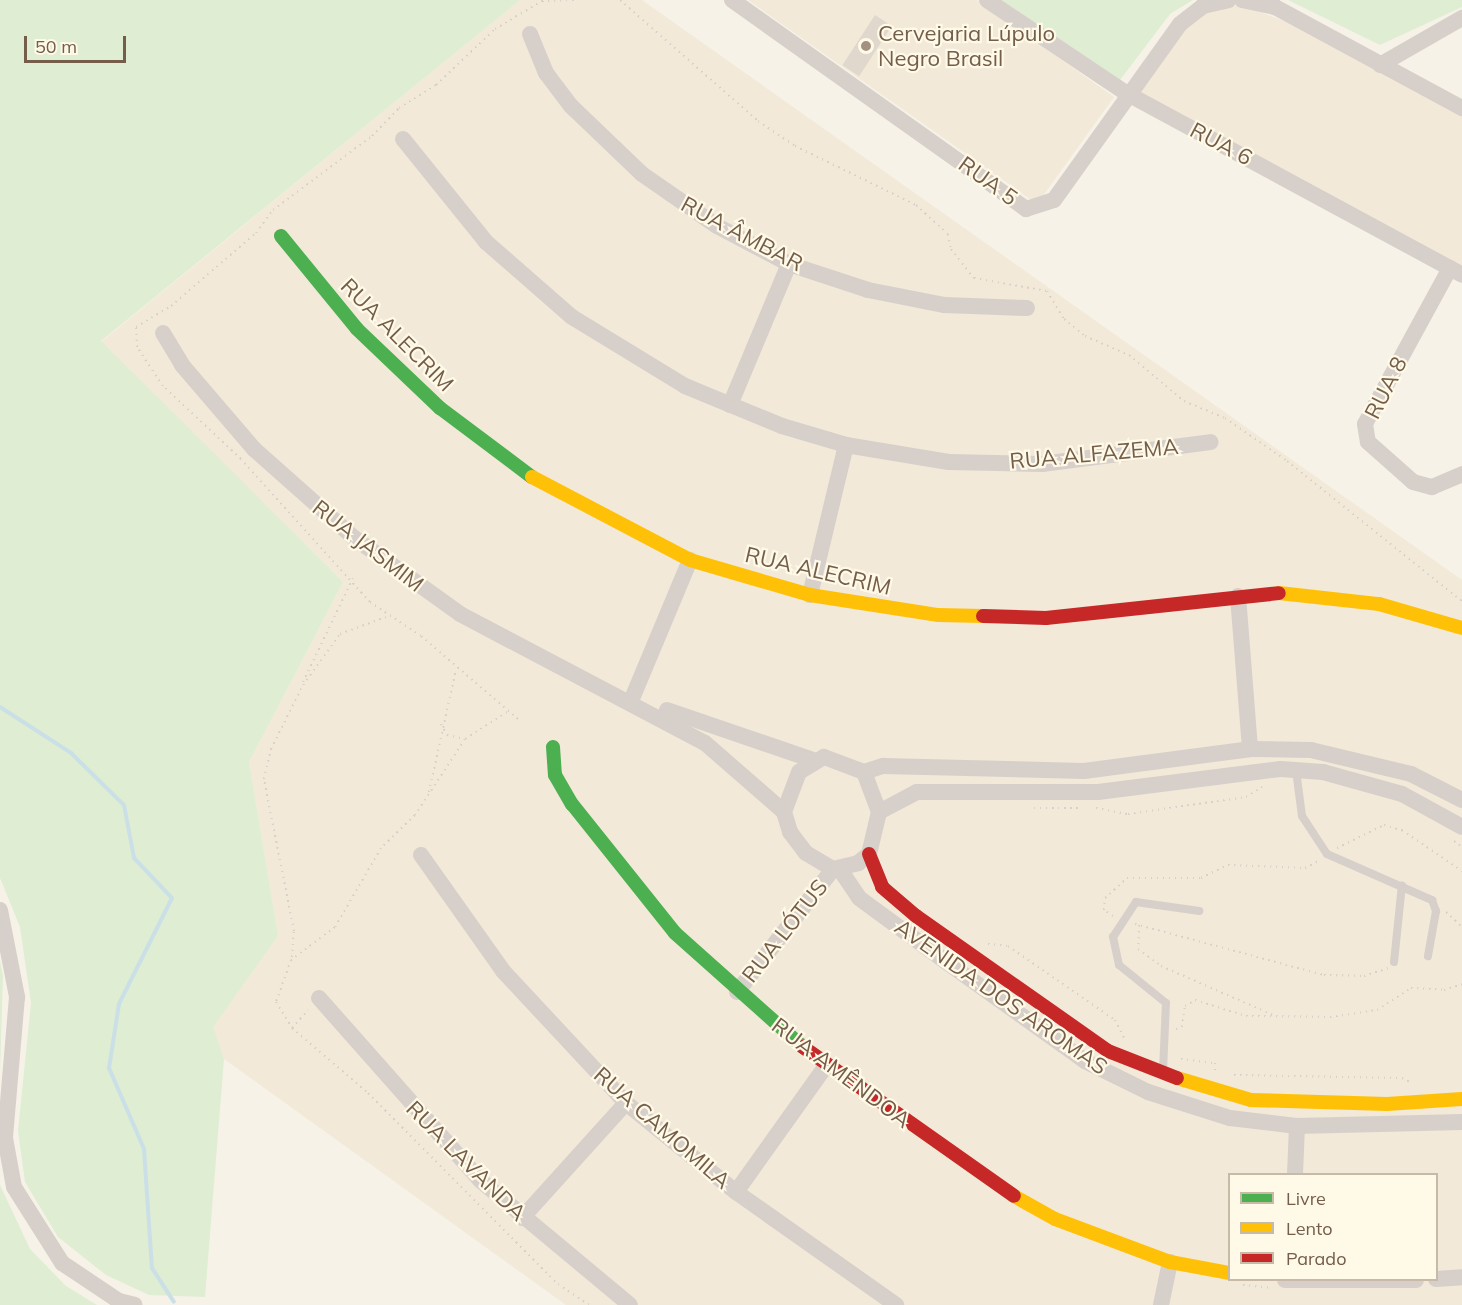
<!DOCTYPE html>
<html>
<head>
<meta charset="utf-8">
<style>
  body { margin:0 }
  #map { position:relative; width:1462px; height:1305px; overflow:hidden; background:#f6f2e8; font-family:Mulish,sans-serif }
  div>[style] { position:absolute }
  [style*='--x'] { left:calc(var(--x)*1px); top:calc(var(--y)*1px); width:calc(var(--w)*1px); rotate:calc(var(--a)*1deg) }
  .residential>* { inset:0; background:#f2e9d8 }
  .green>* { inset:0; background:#dfedd3 }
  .stream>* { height:4px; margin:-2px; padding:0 2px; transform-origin:2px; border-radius:2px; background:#cae0e6 }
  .building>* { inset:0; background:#e0d8cd; transform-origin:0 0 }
  .path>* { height:2px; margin-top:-1px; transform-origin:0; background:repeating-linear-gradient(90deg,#d8d0c9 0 1.5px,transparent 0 6px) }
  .lane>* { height:8px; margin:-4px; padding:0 4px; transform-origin:4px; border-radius:4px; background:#d7d0ca }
  .street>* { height:16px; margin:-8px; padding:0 8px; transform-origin:8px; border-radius:8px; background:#d7d0ca }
  .fast>* { height:14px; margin:-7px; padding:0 7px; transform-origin:7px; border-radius:7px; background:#4caf50 }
  .slow>* { height:14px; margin:-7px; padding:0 7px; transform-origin:7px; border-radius:7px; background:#ffc107 }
  .jam>* { height:14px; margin:-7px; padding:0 7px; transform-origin:7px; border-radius:7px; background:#c62828 }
  .dots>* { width:16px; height:16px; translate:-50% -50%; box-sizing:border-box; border:3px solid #fff9e8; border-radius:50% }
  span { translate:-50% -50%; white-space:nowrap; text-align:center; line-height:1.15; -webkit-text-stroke:4.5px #fff9e8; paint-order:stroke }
  .poi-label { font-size:22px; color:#745d49 }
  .left { translate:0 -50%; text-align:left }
  .street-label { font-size:22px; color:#745d49 }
  .legend { position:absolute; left:1228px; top:1173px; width:210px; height:108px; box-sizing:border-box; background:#fff9e8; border:2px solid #c7bba8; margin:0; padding:8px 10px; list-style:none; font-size:18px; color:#745d49 }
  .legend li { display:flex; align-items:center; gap:12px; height:30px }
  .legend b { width:30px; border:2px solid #c7bba8 }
  .scale { position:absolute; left:24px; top:36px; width:102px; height:27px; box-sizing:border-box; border:3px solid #745d49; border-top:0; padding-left:8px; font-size:18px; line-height:21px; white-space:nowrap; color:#745d49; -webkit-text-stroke:4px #fff9e8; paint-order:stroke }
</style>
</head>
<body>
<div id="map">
  <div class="residential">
    <i style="clip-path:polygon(evenodd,520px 0,642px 0,1462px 580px,1462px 1305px,566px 1305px,224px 1059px,212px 1027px,278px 936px,249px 762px,343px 582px,101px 342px,520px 0,1230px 1174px,1436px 1174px,1436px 1280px,1230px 1280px,1230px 1174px)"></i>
    <i style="clip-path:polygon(748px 0,977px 0,1114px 97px,1037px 204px)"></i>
    <i style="clip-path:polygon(1239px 4px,1289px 23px,1462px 114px,1462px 267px,1132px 92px,1178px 34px,1206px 12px)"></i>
  </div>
  <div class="green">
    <i style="clip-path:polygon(0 0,520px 0,101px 341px,343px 582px,249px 762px,278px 936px,213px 1027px,224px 1059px,205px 1297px,149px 1295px,106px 1275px,58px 1237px,25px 1182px,18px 1131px,31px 1003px,20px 927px,0 878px)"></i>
    <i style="clip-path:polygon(1001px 0,1193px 0,1170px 14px,1120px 80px)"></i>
    <i style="clip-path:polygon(1288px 0,1462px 0,1462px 7px,1380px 45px)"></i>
    <i style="clip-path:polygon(0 961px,3px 976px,0 1071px)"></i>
    <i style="clip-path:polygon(0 1185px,30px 1249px,66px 1286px,97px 1305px,0 1305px)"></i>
  </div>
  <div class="stream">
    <i style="--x:0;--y:707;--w:85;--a:32.9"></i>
    <i style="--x:71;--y:753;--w:74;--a:44.5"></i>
    <i style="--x:124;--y:805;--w:54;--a:79.3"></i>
    <i style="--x:134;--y:858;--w:55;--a:46.5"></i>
    <i style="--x:172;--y:898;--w:119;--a:116.6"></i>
    <i style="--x:119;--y:1004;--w:65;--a:98.9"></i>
    <i style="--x:109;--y:1068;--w:88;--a:66.6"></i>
    <i style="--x:144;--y:1149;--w:119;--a:86.2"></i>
    <i style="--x:152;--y:1268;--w:40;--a:57.1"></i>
  </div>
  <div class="building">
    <i style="left:875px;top:15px;width:20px;height:60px;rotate:33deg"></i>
  </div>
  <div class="path">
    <i style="--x:620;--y:0;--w:184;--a:41.2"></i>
    <i style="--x:758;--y:121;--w:45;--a:34"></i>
    <i style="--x:795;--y:146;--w:135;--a:26"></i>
    <i style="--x:916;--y:205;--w:43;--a:42.2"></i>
    <i style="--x:948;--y:234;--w:15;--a:79"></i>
    <i style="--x:951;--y:249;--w:37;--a:52"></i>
    <i style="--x:974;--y:278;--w:74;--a:10.1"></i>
    <i style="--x:1047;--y:291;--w:33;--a:59"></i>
    <i style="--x:1064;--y:319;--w:27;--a:39"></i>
    <i style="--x:1085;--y:336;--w:48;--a:23.4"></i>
    <i style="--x:1129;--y:355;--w:72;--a:39.9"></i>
    <i style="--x:1184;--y:401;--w:44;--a:22.5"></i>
    <i style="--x:1225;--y:418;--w:75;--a:34.7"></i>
    <i style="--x:1287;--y:461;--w:224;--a:38.7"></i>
    <i style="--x:303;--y:682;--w:115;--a:-64.3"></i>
    <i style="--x:507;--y:712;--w:50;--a:147.3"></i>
    <i style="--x:465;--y:739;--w:91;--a:123.3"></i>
    <i style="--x:415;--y:815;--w:47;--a:135.9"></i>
    <i style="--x:381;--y:848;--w:91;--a:120.2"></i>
    <i style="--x:335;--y:927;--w:55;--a:143.1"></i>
    <i style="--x:291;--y:960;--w:45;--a:109.7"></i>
    <i style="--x:276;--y:1002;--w:31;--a:58"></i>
    <i style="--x:292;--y:1028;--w:100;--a:40.5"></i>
    <i style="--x:368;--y:1093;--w:269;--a:45.2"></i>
    <i style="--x:558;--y:1284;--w:37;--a:34"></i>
    <i style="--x:518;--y:719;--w:128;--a:-139.4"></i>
    <i style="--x:421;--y:636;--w:61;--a:-146.3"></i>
    <i style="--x:370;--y:602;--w:193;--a:-132.1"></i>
    <i style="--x:241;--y:459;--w:107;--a:-136.9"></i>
    <i style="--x:163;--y:386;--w:47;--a:-123.7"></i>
    <i style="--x:137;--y:347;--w:20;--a:-93"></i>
    <i style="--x:136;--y:327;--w:41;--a:-31"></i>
    <i style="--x:171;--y:306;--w:112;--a:-40.7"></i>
    <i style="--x:256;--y:233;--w:29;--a:-54"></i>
    <i style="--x:273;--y:210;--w:124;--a:-36.8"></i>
    <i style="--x:372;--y:136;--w:39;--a:-46"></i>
    <i style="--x:399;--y:108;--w:44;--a:-31.9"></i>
    <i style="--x:436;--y:85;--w:81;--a:-43.5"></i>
    <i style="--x:495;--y:29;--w:55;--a:-30.8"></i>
    <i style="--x:542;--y:1;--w:34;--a:-2"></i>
    <i style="--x:441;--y:724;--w:13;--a:61"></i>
    <i style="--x:447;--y:735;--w:17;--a:13"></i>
    <i style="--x:429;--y:792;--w:126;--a:-77.6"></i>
    <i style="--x:1034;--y:808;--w:45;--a:0"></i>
    <i style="--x:1096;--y:808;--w:33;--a:11"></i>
    <i style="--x:1128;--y:814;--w:119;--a:-8.2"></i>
    <i style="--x:1246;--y:797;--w:19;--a:-32"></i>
    <i style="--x:1454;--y:841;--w:10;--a:37"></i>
    <i style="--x:1337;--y:848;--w:52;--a:-26.1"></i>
    <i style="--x:1384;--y:825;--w:19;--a:16"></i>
    <i style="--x:1402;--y:830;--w:73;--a:34.3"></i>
    <i style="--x:1446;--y:912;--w:22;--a:43"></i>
    <i style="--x:1113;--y:916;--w:11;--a:-146"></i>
    <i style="--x:1104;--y:910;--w:12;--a:-85"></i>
    <i style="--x:1105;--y:898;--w:30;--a:-42"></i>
    <i style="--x:1127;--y:878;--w:74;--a:0"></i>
    <i style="--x:1201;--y:878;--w:30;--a:-26"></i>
    <i style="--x:1228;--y:865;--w:77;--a:2.2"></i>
    <i style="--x:1305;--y:868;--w:17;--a:-28"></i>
    <i style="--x:1135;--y:924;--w:196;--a:15.1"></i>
    <i style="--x:1324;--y:975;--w:40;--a:1.4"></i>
    <i style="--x:1364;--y:976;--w:25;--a:-18"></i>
    <i style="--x:1139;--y:925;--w:24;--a:92"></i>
    <i style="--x:1138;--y:949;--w:29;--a:36"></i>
    <i style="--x:1161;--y:966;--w:122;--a:23.6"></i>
    <i style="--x:988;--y:944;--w:20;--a:6"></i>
    <i style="--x:1008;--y:946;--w:130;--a:34.7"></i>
    <i style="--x:1115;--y:1020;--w:20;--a:63"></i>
    <i style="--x:292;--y:957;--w:26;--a:-86"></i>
    <i style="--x:294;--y:931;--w:155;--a:-101.2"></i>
    <i style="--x:264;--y:779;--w:31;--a:-77"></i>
    <i style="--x:271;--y:749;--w:72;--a:-63.4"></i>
    <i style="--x:303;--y:685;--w:63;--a:-54"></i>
    <i style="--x:340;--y:634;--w:49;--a:-20.3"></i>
    <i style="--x:292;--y:1028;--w:24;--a:-48"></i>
    <i style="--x:1176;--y:1029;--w:6;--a:-18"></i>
    <i style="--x:1182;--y:1027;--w:21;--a:-82"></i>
    <i style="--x:1185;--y:1006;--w:12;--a:-31"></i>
    <i style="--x:1195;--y:1000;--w:53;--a:17.4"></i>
    <i style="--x:1246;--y:1016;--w:84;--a:0.7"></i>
    <i style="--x:1330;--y:1017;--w:48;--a:-8.5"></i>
    <i style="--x:1377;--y:1010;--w:40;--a:-32.9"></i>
    <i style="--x:1411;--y:988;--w:33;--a:3"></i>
    <i style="--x:1444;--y:990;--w:19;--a:-18"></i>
    <i style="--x:1181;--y:1059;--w:34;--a:7"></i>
    <i style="--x:1215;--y:1063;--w:8;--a:90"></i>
    <i style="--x:1234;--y:1075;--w:168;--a:1"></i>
    <i style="--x:1402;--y:1078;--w:11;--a:27"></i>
    <i style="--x:1243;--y:1285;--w:30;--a:6"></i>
  </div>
  <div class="lane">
    <i style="--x:1296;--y:770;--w:46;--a:82.6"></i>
    <i style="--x:1302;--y:816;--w:45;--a:56.7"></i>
    <i style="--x:1327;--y:854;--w:115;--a:23.7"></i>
    <i style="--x:1432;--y:900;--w:12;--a:70"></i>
    <i style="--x:1436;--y:911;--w:46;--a:100.1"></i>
    <i style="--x:1394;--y:962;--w:77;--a:-84.1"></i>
    <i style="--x:1163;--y:1071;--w:68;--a:-87.5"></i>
    <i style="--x:1166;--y:1003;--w:60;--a:-141"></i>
    <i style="--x:1119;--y:965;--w:29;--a:-102"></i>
    <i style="--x:1113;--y:937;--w:42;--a:-56.7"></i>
    <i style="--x:1136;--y:902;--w:64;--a:8.1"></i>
  </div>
  <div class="street">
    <i style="--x:732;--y:0;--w:361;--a:35.4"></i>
    <i style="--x:1026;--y:209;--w:29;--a:-18"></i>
    <i style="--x:1054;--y:200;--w:216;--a:-54.4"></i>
    <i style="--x:1180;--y:24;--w:29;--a:-38"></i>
    <i style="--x:1203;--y:6;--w:26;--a:-13"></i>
    <i style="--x:987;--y:0;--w:167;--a:33.8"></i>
    <i style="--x:1126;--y:93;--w:382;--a:28.4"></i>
    <i style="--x:1242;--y:0;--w:34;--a:12"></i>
    <i style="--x:1275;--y:7;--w:213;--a:28.4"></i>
    <i style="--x:530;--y:34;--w:42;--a:67.7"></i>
    <i style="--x:546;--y:73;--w:41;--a:52.9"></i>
    <i style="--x:571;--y:106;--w:98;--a:43.8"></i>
    <i style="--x:642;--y:174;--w:91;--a:34.7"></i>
    <i style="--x:717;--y:226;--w:81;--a:27.8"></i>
    <i style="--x:789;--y:264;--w:83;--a:18.2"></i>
    <i style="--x:868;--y:290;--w:77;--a:11.2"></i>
    <i style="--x:944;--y:305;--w:83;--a:2.1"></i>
    <i style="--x:1380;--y:65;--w:95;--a:-29.8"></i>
    <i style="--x:403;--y:139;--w:132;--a:51.1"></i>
    <i style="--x:486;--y:242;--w:114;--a:41.1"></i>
    <i style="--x:572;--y:317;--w:132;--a:31.4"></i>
    <i style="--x:685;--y:386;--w:105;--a:22.4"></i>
    <i style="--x:782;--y:426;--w:67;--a:16.5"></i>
    <i style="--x:846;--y:445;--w:104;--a:9.4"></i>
    <i style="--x:949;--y:462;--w:93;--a:1.2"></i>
    <i style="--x:1042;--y:464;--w:170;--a:-7.4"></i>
    <i style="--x:1450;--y:268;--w:178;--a:118.6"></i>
    <i style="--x:1365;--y:424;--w:18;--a:81"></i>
    <i style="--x:1368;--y:442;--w:60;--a:41.6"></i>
    <i style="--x:1413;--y:482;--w:20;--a:15"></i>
    <i style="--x:1432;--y:487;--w:33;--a:-23"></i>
    <i style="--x:163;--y:333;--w:37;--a:59"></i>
    <i style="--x:182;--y:365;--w:111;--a:49.4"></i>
    <i style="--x:254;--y:449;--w:132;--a:41.6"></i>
    <i style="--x:353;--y:537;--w:132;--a:35.7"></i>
    <i style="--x:460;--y:614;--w:277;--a:27.8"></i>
    <i style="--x:705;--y:743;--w:105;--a:41.1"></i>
    <i style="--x:784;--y:812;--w:21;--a:73"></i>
    <i style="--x:790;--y:832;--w:26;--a:53"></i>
    <i style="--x:806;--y:853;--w:31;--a:31"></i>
    <i style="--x:833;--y:869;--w:26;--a:-13"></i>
    <i style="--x:858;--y:863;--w:14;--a:-39"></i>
    <i style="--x:869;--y:854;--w:43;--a:-76.6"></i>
    <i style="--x:879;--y:812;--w:43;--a:-110.6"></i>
    <i style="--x:864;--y:772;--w:43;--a:-159.4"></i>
    <i style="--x:824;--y:757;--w:29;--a:149"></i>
    <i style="--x:799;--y:772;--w:43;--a:110.6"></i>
    <i style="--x:730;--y:405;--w:153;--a:-67.3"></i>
    <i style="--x:810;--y:595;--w:154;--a:-76.5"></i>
    <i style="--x:1238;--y:596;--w:153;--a:85.5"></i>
    <i style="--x:631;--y:701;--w:153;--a:-67.3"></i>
    <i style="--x:667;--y:710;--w:154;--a:18.9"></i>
    <i style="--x:864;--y:772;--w:20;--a:-18"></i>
    <i style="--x:883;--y:766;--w:201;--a:1.4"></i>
    <i style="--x:1084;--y:771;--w:167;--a:-7.5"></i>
    <i style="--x:1250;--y:749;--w:61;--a:0.9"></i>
    <i style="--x:1311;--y:750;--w:103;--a:13.5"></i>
    <i style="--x:1411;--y:774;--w:57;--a:27"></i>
    <i style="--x:879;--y:812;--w:43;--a:-27.8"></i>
    <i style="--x:917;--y:792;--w:181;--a:0"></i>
    <i style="--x:1098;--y:792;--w:184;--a:-7.2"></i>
    <i style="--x:1281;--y:769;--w:42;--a:4.1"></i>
    <i style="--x:1323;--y:772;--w:82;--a:15.6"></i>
    <i style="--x:1402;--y:794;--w:68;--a:28.8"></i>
    <i style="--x:421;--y:855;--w:142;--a:54.7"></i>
    <i style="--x:503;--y:971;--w:180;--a:47"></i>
    <i style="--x:626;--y:1103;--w:141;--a:39"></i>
    <i style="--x:736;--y:1192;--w:196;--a:35.2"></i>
    <i style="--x:841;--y:871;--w:32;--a:56"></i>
    <i style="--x:859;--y:898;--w:107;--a:36.2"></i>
    <i style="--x:945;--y:961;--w:172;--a:35.5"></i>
    <i style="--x:1085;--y:1061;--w:70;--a:26.2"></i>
    <i style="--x:1148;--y:1092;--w:86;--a:17.6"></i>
    <i style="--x:1230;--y:1118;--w:67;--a:6.8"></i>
    <i style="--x:1297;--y:1126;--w:165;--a:-1.4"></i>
    <i style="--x:0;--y:910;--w:89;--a:78.9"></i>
    <i style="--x:17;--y:997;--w:142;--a:94.9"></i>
    <i style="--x:5;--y:1138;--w:50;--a:79.6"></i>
    <i style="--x:14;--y:1187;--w:90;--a:57.7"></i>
    <i style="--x:62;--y:1263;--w:69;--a:33.7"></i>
    <i style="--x:119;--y:1301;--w:16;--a:14"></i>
    <i style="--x:737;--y:992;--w:156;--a:-52"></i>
    <i style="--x:319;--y:998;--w:243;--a:48.5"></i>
    <i style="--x:480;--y:1180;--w:195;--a:39.8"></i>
    <i style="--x:1295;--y:1174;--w:48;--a:-87.6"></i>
    <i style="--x:736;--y:1192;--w:153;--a:-54.5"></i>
    <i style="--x:522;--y:1218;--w:155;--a:-47.9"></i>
    <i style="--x:1436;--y:1279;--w:26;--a:-4"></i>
    <i style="--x:1285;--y:1280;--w:131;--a:0"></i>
    <i style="--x:1161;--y:1305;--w:44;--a:-78.2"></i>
  </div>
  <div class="fast">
    <i style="--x:281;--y:236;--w:120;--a:50.7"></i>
    <i style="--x:357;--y:329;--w:115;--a:43.6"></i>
    <i style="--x:440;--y:408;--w:115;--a:36.9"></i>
    <i style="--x:553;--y:747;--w:28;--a:86"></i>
    <i style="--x:555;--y:775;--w:34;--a:60"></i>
    <i style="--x:572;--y:804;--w:165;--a:51.4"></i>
    <i style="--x:675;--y:933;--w:171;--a:41.7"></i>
  </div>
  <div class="slow">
    <i style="--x:532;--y:477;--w:178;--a:27.7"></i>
    <i style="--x:690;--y:560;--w:125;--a:16.3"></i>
    <i style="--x:810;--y:595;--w:130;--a:8.9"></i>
    <i style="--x:938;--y:615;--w:45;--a:1.3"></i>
    <i style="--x:1279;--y:593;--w:101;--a:6.3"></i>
    <i style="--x:1379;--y:604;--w:86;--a:16.1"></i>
    <i style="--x:1177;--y:1078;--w:77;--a:16.6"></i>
    <i style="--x:1251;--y:1100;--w:136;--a:1.7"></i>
    <i style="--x:1387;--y:1104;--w:75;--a:-3.8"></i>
    <i style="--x:1014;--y:1196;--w:47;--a:29.3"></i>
    <i style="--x:1055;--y:1219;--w:123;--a:20.5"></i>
    <i style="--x:1170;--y:1262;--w:61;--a:10.4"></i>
  </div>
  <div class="jam">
    <i style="--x:983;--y:616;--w:63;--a:1.8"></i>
    <i style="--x:1046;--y:618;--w:234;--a:-6.1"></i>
    <i style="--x:869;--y:854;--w:35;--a:68"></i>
    <i style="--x:882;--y:887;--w:45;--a:40.5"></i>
    <i style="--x:916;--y:916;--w:235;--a:35.1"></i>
    <i style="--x:1108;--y:1051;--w:74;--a:21.4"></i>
    <i style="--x:803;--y:1047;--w:258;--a:35.2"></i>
  </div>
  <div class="dots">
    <i style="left:866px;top:46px;background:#a29181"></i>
  </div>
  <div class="poi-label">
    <span class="left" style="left:878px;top:46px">Cervejaria Lúpulo<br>Negro Brasil</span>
  </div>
  <div class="street-label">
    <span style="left:1221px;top:144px;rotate:28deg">RUA 6</span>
    <span style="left:988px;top:181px;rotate:36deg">RUA 5</span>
    <span style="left:742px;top:234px;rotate:28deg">RUA ÂMBAR</span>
    <span style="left:397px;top:335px;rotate:45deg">RUA ALECRIM</span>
    <span style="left:1386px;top:388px;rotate:-63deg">RUA 8</span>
    <span style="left:1094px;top:454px;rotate:-5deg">RUA ALFAZEMA</span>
    <span style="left:368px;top:546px;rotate:38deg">RUA JASMIM</span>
    <span style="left:818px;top:571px;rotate:13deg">RUA ALECRIM</span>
    <span style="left:785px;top:931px;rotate:-52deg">RUA LÓTUS</span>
    <span style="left:1001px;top:997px;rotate:35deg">AVENIDA DOS AROMAS</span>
    <span style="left:841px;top:1073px;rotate:37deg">RUA AMÊNDOA</span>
    <span style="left:662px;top:1128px;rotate:41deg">RUA CAMOMILA</span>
    <span style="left:466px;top:1161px;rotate:45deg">RUA LAVANDA</span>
  </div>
  <ul class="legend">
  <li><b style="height:8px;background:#4caf50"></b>Livre</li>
  <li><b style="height:8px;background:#ffc107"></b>Lento</li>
  <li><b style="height:8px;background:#c62828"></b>Parado</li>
  </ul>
  <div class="scale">50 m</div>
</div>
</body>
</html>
